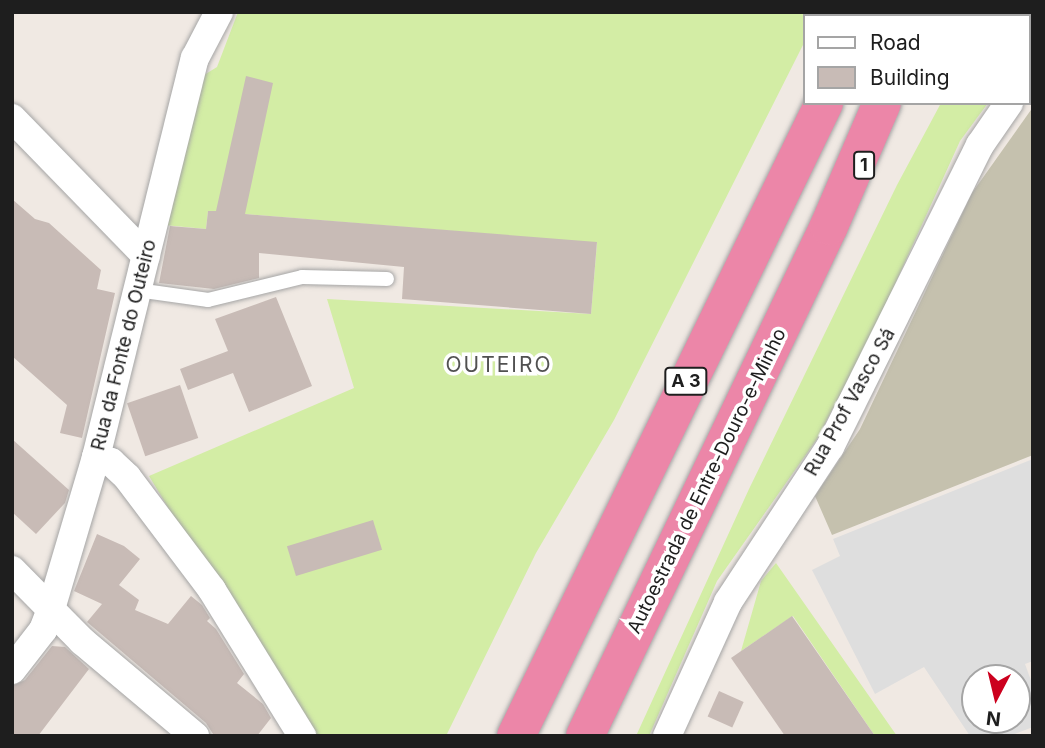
<!DOCTYPE html>
<html>
<head>
<meta charset="utf-8">
<style>
  body { margin:0 }
  #map { position:relative; width:1045px; height:748px; overflow:hidden; background:#f0e9e3; font-family:Inter,sans-serif }
  div>[style] { position:absolute }
  [style*='--x'] { left:calc(var(--x)*1px); top:calc(var(--y)*1px); width:calc(var(--w)*1px); rotate:calc(var(--a)*1deg) }
  .construction>* { inset:0; background:#c5c1ae }
  .grass>* { inset:0; background:#d3eda5 }
  .parking>* { inset:0; background:#dedede }
  .building>* { inset:0; background:#c8bbb6; transform-origin:0 0 }
  .roads { filter:drop-shadow(0 0 2px #a5a5a5) drop-shadow(0 0 2px #a5a5a5) }
  .service>* { height:14px; margin:-7px; padding:0 7px; transform-origin:7px; border-radius:7px; background:#fff }
  .minor>* { height:28px; margin:-14px; padding:0 14px; transform-origin:14px; border-radius:14px; background:#fff }
  .motorway>* { height:38px; margin:-19px; padding:0 19px; transform-origin:19px; border-radius:19px; background:#ec86a8 }
  span { translate:-50% -50%; white-space:nowrap; text-align:center; line-height:1.15; -webkit-text-stroke:7px #fff; paint-order:stroke }
  .shield-label span { padding:2px 5px; background:#fff; border:2px solid; border-radius:5px; -webkit-text-stroke-width:0 }
  .shield-label { font-size:18px; color:#1e1e1e; font-weight:700 }
  .street-label { font-size:19px; color:#1e1e1e }
  .neighbourhood-label { font-size:21px; color:#515151; letter-spacing:2px }
  .frame { position:absolute; inset:0; border:14px solid #1e1e1e; pointer-events:none }
  .legend { position:absolute; left:803px; top:14px; width:228px; height:91px; box-sizing:border-box; background:#fff; border:2px solid #a5a5a5; margin:0; padding:9px 12px; list-style:none; font-size:21px; color:#1e1e1e }
  .legend li { display:flex; align-items:center; gap:14px; height:35px }
  .legend b { width:35px; border:2px solid #a5a5a5 }
  .north { position:absolute; left:961px; top:664px; width:70px; height:70px; box-sizing:border-box; background:#fff; border:2px solid #a5a5a5; border-radius:50%; rotate:187deg; font-size:19px; font-weight:700; line-height:28px; text-align:center; color:#1e1e1e }
  .north::after { content:''; display:block; margin:auto; width:24px; height:32px; background:#cc001e; clip-path:polygon(50% 0,100% 100%,50% 72%,0 100%) }
</style>
</head>
<body>
<div id="map">
  <div class="construction">
    <i style="clip-path:polygon(1033px 107px,1033px 455px,832px 535px,815px 496px,860px 429px,972px 193px)"></i>
  </div>
  <div class="grass">
    <i style="clip-path:polygon(238px 12px,819px 12px,818px 16px,805px 16px,805px 41px,614px 420px,536px 553px,446px 736px,306px 736px,149px 476px,354px 388px,327px 299px,591px 314px,597px 243px,208px 211px,206px 229px,164px 225px,204px 75px,217px 67px)"></i>
    <i style="clip-path:polygon(991px 12px,1033px 12px,1033px 44px,1029px 49px,1029px 16px,989px 16px)"></i>
    <i style="clip-path:polygon(941px 103px,988px 103px,960px 141px,880px 317px,817px 439px,717px 581px,649px 736px,636px 736px,749px 489px,897px 185px)"></i>
    <i style="clip-path:polygon(776px 563px,897px 736px,875px 736px,793px 616px,741px 651px,761px 581px)"></i>
  </div>
  <div class="parking">
    <i style="clip-path:polygon(evenodd,1033px 459px,1033px 661px,1025px 664px,1033px 686px,1033px 727px,1009px 736px,970px 736px,924px 667px,875px 694px,812px 570px,840px 556px,833px 539px,1033px 459px,975px 678px,1017px 678px,1017px 720px,975px 720px,975px 678px)"></i>
  </div>
  <div class="building">
    <i style="clip-path:polygon(246px 76px,273px 83px,245px 214px,597px 242px,591px 314px,402px 299px,404px 267px,259px 253px,259px 278px,214px 289px,159px 283px,170px 226px,206px 229px,208px 211px,216px 211px)"></i>
    <i style="clip-path:polygon(12px 199px,35px 219px,49px 223px,101px 270px,97px 289px,115px 293px,82px 438px,60px 433px,67px 405px,12px 356px)"></i>
    <i style="clip-path:polygon(276px 297px,312px 386px,249px 412px,233px 373px,188px 390px,180px 369px,228px 351px,215px 319px)"></i>
    <i style="left:180px;top:385px;width:56px;height:56px;rotate:71deg"></i>
    <i style="clip-path:polygon(12px 439px,69px 490px,65px 503px,36px 534px,12px 512px)"></i>
    <i style="left:373px;top:520px;width:31px;height:90px;rotate:73deg"></i>
    <i style="clip-path:polygon(97px 534px,124px 546px,140px 559px,119px 585px,139px 600px,135px 610px,168px 624px,191px 596px,202px 605px,210px 618px,207px 621px,216px 629px,244px 674px,237px 683px,263px 704px,271px 718px,257px 736px,213px 734px,206px 723px,87px 622px,102px 604px,74px 591px)"></i>
    <i style="clip-path:polygon(792px 616px,875px 736px,785px 736px,731px 658px)"></i>
    <i style="clip-path:polygon(52px 646px,65px 647px,89px 669px,38px 736px,12px 736px,12px 686px,25px 680px)"></i>
    <i style="left:719px;top:691px;width:27px;height:28px;rotate:24deg"></i>
  </div>
  <div class="roads">
    <div class="service">
      <i style="--x:137;--y:290;--w:72;--a:8"></i>
      <i style="--x:208;--y:300;--w:97;--a:-13.7"></i>
      <i style="--x:302;--y:277;--w:85;--a:1.3"></i>
    </div>
    <div class="minor">
      <i style="--x:1029;--y:76;--w:6;--a:-51"></i>
      <i style="--x:12;--y:118;--w:192;--a:45.8"></i>
      <i style="--x:96;--y:457;--w:16;--a:18"></i>
      <i style="--x:111;--y:462;--w:22;--a:43"></i>
      <i style="--x:127;--y:477;--w:141;--a:53"></i>
      <i style="--x:212;--y:590;--w:172;--a:58.3"></i>
      <i style="--x:12;--y:570;--w:100;--a:45.4"></i>
      <i style="--x:82;--y:641;--w:148;--a:40.1"></i>
      <i style="--x:12;--y:670;--w:51;--a:-52.2"></i>
      <i style="--x:43;--y:630;--w:22;--a:-69"></i>
      <i style="--x:51;--y:609;--w:159;--a:-73.5"></i>
      <i style="--x:96;--y:457;--w:411;--a:-76.1"></i>
      <i style="--x:195;--y:58;--w:52;--a:-62.4"></i>
      <i style="--x:667;--y:736;--w:147;--a:-65.5"></i>
      <i style="--x:728;--y:602;--w:186;--a:-56.7"></i>
      <i style="--x:830;--y:447;--w:337;--a:-63.6"></i>
      <i style="--x:980;--y:145;--w:51;--a:-55.4"></i>
    </div>
    <div class="motorway">
      <i style="--x:868;--y:16;--w:4;--a:-63"></i>
      <i style="--x:919;--y:16;--w:4;--a:-63"></i>
      <i style="--x:953;--y:16;--w:4;--a:-63"></i>
      <i style="--x:516;--y:736;--w:704;--a:-64.05"></i>
      <i style="--x:585;--y:736;--w:565;--a:-64.43"></i>
      <i style="--x:829;--y:226;--w:134;--a:-66.7"></i>
    </div>
  </div>
  <div class="shield-label">
    <span style="left:864px;top:165px">1</span>
    <span style="left:686px;top:381px">A 3</span>
  </div>
  <div class="street-label">
    <span style="left:124px;top:345px;rotate:-76deg">Rua da Fonte do Outeiro</span>
    <span style="left:850px;top:402px;rotate:-61deg">Rua Prof Vasco Sá</span>
    <span style="left:707px;top:481px;rotate:-64deg">Autoestrada de Entre-Douro-e-Minho</span>
  </div>
  <div class="neighbourhood-label">
    <span style="left:499px;top:365px">OUTEIRO</span>
  </div>
  <div class="frame"></div>
  <ul class="legend">
  <li><b style="height:9px;background:#fff"></b>Road</li>
  <li><b style="height:19px;background:#c8bbb6"></b>Building</li>
  </ul>
  <div class="north">N</div>
</div>
</body>
</html>
